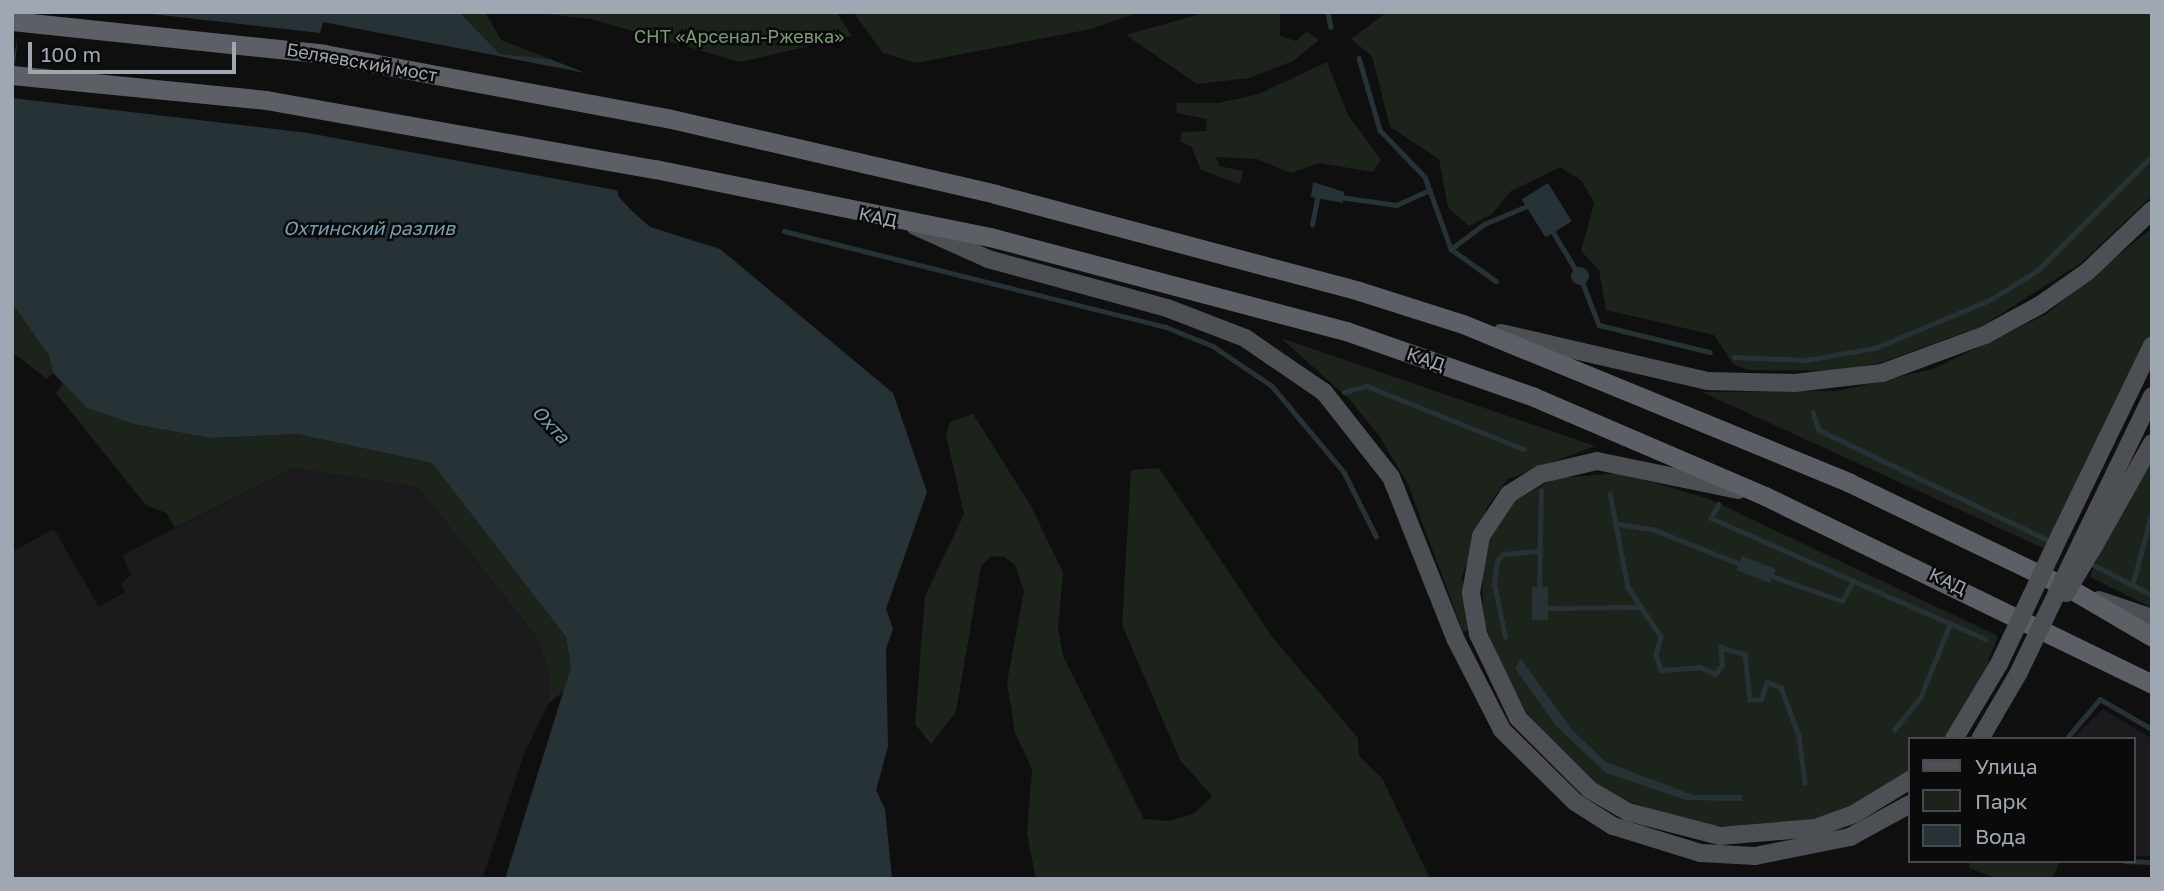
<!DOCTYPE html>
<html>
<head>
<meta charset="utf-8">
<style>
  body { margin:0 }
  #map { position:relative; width:2164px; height:891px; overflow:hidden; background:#0f0f10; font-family:"Golos Text",sans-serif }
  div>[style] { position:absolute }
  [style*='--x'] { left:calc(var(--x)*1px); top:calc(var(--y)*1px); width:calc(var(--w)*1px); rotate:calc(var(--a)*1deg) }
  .built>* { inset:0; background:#1b1b1d }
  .green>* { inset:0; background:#1b231b }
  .water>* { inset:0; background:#273236; transform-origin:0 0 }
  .round { border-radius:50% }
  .pier>* { inset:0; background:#0f0f10 }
  .stream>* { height:4.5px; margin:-2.25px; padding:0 2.25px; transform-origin:2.25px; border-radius:2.25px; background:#273236 }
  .primary>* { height:18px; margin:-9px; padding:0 9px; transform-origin:9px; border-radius:9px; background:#4c4f54 }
  .highway>* { height:19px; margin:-9.5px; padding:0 9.5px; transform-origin:9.5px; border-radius:9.5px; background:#5c6066 }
  .primary-bridge>* { height:18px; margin:-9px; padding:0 9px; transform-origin:9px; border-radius:9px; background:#4c4f54 }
  span { translate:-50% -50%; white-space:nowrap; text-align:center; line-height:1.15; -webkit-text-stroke:5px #0a0a0b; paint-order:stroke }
  .park-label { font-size:18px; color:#7a9d76 }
  .street-label { font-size:18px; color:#9fa8b2 }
  .water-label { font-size:19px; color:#759eae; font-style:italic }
  .frame { position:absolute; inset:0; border:14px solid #9fa8b2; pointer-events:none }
  .legend { position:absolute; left:1908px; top:737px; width:228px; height:126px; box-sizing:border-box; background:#0a0a0b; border:2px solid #46494e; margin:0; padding:9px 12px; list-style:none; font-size:21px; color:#9fa8b2 }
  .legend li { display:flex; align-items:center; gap:14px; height:35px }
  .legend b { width:35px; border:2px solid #46494e }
  .scale { position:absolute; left:28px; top:42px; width:208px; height:32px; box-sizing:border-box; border:4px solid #9fa8b2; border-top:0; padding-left:9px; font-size:21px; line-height:24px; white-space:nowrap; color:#9fa8b2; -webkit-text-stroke:5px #0a0a0b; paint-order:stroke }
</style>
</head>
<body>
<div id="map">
  <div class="built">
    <i style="clip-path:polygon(293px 468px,418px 487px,536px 636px,550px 674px,549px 703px,524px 754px,482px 879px,12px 879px,12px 552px,54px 529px,99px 607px,125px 592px,121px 584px,131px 575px,123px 555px)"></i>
    <i style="clip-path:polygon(2103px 709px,2152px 739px,2152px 856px,2134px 856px,2134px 739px,2072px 739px)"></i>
  </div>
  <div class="green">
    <i style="clip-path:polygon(459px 12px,485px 12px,501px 40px,550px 59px,500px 54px)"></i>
    <i style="clip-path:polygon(528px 12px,836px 12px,852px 36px,740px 62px,591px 19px)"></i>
    <i style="clip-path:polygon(853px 12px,1140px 12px,1091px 29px,916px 63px,883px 53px)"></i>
    <i style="clip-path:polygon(1207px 12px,1280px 12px,1280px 36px,1296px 41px,1307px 31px,1319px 40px,1293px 61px,1249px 78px,1197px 84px,1126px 35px)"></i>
    <i style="clip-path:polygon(1387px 12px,2152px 12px,2152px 196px,2081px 263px,1982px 326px,1880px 363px,1833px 371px,1748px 370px,1733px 364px,1714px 335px,1606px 310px,1599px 270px,1581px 251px,1594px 203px,1582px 181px,1560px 167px,1511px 191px,1492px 214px,1469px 226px,1448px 208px,1439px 159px,1390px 127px,1372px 56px,1351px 39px)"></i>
    <i style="clip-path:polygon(1327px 62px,1348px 115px,1381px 160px,1373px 172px,1319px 163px,1291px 173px,1257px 159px,1216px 157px,1219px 166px,1243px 171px,1240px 184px,1201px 170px,1191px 146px,1180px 142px,1182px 132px,1206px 131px,1207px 119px,1177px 113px,1176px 103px,1218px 103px,1259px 94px)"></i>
    <i style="clip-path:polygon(2152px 228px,2152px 333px,2043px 548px,1702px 392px,1838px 391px,1933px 369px,2045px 315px)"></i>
    <i style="clip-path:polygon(12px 303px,49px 356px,53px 373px,47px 379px,12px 352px)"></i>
    <i style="clip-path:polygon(1281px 338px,1595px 446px,1508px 479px,1487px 507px,1462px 576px,1470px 630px,1463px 632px,1408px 484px,1380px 437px,1351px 401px)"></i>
    <i style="clip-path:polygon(63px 383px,87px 408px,133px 424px,210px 438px,297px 434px,432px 463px,566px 637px,571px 667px,564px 691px,549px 703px,550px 674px,536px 636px,418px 487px,293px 468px,175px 528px,166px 513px,146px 505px,56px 393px)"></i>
    <i style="clip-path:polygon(973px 414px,1031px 506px,1063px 573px,1058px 629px,1063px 656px,1144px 819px,1170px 821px,1195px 813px,1212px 796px,1180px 760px,1122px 625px,1131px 470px,1159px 468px,1273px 638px,1358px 738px,1359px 756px,1382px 778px,1430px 879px,1036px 879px,1027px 834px,1032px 769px,1015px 733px,1007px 682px,1024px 591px,1015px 565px,1004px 557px,991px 556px,981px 566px,956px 712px,931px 744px,915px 724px,925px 596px,964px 514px,946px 435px,950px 422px)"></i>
    <i style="clip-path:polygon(2152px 451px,2152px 608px,2090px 577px,2115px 512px)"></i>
    <i style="clip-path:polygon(1621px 473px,1709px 499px,1998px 636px,1988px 661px,1995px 665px,1972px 704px,1944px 739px,1910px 739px,1910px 771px,1881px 792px,1855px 807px,1773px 829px,1689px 824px,1618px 797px,1588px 779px,1518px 704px,1483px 620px,1482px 568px,1488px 540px,1514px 501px,1555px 478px)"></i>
    <i style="clip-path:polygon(1970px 861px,2060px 861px,2052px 879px,1998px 879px,1969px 868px)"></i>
  </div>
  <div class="water">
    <i style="clip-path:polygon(23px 12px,459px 12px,500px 54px,550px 59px,598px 78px,608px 160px,619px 197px,633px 212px,650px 227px,720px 249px,893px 393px,927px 492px,886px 609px,893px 629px,886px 649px,888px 747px,876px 790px,885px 809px,892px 879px,505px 879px,571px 667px,566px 637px,432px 463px,297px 434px,210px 438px,133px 424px,87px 408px,53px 373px,49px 356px,12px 303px,12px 64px)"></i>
    <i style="clip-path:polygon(1313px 182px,1344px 192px,1343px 203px,1311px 197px)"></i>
    <i style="left:1548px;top:183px;width:45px;height:31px;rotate:58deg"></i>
    <i class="round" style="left:1571px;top:267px;width:18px;height:18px"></i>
    <i style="left:1742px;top:556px;width:36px;height:15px;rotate:21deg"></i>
    <i style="left:1532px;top:587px;width:16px;height:33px"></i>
    <i style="clip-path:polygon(1521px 659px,1573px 731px,1606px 762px,1693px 795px,1742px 795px,1742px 801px,1686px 800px,1606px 773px,1556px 726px,1515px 668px)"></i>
  </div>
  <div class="pier">
    <i style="clip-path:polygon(20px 12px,134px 12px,320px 33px,323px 22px,601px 76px,621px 127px,612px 160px,621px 191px,308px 133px,12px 98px)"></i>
  </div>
  <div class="stream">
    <i style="--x:1328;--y:12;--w:15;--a:79"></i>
    <i style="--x:1359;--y:58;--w:75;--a:73.7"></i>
    <i style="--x:1380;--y:130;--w:65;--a:46.2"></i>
    <i style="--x:1425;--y:177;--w:77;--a:70.1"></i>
    <i style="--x:1451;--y:249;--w:55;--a:35.4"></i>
    <i style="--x:1340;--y:197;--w:57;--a:8.1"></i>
    <i style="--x:1396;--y:205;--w:37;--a:-24"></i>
    <i style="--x:1312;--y:225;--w:32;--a:-79"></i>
    <i style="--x:1552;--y:230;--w:47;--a:59"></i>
    <i style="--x:784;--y:231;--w:394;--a:14.1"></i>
    <i style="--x:1166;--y:327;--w:51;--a:22"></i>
    <i style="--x:1213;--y:346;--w:71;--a:34.1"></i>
    <i style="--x:1272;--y:386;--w:112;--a:50.1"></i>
    <i style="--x:1344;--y:472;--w:72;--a:63.4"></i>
    <i style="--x:1451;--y:249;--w:41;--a:-37.1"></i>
    <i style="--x:1484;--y:224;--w:52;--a:-22.6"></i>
    <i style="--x:1582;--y:281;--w:47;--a:68.9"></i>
    <i style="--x:1599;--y:325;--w:114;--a:13.7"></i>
    <i style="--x:1734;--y:357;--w:72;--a:2.4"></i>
    <i style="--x:1806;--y:360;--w:70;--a:-9.9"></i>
    <i style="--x:1875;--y:348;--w:125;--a:-22.7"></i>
    <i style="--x:1990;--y:300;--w:57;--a:-32"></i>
    <i style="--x:2038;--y:270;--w:161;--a:-45"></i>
    <i style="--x:1344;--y:392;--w:24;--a:-15"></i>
    <i style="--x:1367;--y:386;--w:169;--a:21.9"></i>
    <i style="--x:1813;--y:412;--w:19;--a:72"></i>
    <i style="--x:1819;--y:430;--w:259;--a:25.7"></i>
    <i style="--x:1610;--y:493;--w:96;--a:79.2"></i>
    <i style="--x:1628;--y:587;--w:60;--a:56.6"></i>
    <i style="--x:1661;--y:637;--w:19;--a:106"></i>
    <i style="--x:1656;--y:655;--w:16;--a:72"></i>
    <i style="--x:1661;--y:670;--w:39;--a:-4"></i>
    <i style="--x:1700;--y:667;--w:17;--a:25"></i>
    <i style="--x:1715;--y:674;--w:11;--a:-52"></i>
    <i style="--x:1722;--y:665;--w:18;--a:-96"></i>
    <i style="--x:1720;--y:647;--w:26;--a:16"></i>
    <i style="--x:1745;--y:654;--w:46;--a:83.8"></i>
    <i style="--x:1750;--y:700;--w:11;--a:0"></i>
    <i style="--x:1761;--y:700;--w:19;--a:-72"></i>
    <i style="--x:1767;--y:682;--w:15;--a:20"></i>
    <i style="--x:1781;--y:687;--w:52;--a:69.8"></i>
    <i style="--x:1799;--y:736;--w:47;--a:82.7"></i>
    <i style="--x:1719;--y:504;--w:16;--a:120"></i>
    <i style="--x:1711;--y:518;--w:300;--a:23.8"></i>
    <i style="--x:1619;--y:524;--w:36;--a:9"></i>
    <i style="--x:1655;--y:530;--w:97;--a:21.8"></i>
    <i style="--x:2090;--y:563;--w:70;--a:27.3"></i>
    <i style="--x:1769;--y:575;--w:77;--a:19.6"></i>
    <i style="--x:1842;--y:601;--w:23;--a:-61"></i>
    <i style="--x:2132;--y:586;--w:77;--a:-74.9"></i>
    <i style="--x:1539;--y:593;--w:102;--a:-88.9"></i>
    <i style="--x:1545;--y:608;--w:92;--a:-0.6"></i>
    <i style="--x:1505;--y:637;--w:54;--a:-101.7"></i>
    <i style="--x:1494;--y:584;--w:23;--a:-83"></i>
    <i style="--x:1497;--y:561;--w:9;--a:-49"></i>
    <i style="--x:1503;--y:554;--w:36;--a:-5"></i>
    <i style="--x:1894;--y:730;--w:41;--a:-50.9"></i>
    <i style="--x:1920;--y:698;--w:80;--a:-67.9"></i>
    <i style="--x:2066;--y:739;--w:52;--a:-49.6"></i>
    <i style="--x:2100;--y:699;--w:60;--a:30"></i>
    <i style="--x:2125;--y:861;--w:27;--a:2"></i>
  </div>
  <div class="primary">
    <i style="--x:915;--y:226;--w:80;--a:24.3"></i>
    <i style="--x:988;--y:259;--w:186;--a:15.3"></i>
    <i style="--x:1167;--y:308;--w:84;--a:21"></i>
    <i style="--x:1245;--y:338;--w:96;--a:34.4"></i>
    <i style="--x:1324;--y:392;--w:108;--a:51.8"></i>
    <i style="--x:1391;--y:477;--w:175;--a:68.3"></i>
    <i style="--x:1456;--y:640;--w:101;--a:62.9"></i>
    <i style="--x:1502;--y:730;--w:103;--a:44.6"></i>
    <i style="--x:1575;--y:802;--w:45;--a:32.3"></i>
    <i style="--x:1613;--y:826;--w:92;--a:17.1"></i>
    <i style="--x:1701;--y:853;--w:54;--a:3.2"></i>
    <i style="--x:1755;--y:856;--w:97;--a:-11.3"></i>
    <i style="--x:1850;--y:837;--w:68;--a:-28.8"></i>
    <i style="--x:1501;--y:333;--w:212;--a:13.1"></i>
    <i style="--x:1708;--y:381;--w:87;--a:1.3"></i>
    <i style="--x:1795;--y:383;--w:88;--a:-6.6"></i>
    <i style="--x:1882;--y:373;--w:110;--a:-20.3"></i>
    <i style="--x:1985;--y:335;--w:63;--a:-28.6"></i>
    <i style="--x:2040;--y:305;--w:57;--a:-35.1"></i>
    <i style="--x:2087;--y:272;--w:90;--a:-43.6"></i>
    <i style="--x:1738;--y:490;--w:144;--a:-168.4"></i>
    <i style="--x:1597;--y:461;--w:57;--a:166.9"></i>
    <i style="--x:1541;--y:474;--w:38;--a:148"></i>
    <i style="--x:1509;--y:494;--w:50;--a:123.7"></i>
    <i style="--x:1481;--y:536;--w:58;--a:100"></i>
    <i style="--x:1471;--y:593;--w:42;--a:80.3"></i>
    <i style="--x:1478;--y:634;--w:93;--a:64.5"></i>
    <i style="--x:1518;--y:718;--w:102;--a:45"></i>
    <i style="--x:1590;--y:790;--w:44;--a:30.1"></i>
    <i style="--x:1628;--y:812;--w:95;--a:14.6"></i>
    <i style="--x:1720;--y:836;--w:95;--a:-4.8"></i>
    <i style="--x:1815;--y:828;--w:41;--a:-19.7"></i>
    <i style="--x:1854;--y:814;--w:66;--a:-31.3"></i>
    <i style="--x:2062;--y:531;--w:206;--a:-64.1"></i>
    <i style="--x:2082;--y:541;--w:161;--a:-64.2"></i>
    <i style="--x:2094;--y:546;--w:118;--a:-60.6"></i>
    <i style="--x:2099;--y:600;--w:56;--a:18.8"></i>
    <i style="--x:1954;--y:739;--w:87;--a:-59"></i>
    <i style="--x:1980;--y:739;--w:75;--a:-59.7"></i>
  </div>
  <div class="highway">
    <i style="--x:12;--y:21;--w:314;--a:6"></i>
    <i style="--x:324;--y:54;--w:349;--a:10.6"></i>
    <i style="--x:667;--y:118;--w:337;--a:13"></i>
    <i style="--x:995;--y:194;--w:377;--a:14.9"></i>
    <i style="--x:1359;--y:291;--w:109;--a:17.6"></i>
    <i style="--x:1463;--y:324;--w:418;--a:22.3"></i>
    <i style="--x:1850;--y:483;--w:249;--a:25.7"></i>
    <i style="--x:2074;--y:591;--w:91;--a:30.5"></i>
    <i style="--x:12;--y:75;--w:255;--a:5.6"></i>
    <i style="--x:266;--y:100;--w:395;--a:10.1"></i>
    <i style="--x:655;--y:169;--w:342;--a:11.5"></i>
    <i style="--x:990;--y:237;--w:368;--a:14.8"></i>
    <i style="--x:1346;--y:331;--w:199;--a:19.3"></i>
    <i style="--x:1534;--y:397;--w:251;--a:23.2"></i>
    <i style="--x:1765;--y:496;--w:430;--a:25.9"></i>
  </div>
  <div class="primary-bridge">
    <i style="--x:2066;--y:593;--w:55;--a:-59.2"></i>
    <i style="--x:1999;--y:664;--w:147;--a:-64.7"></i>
    <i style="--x:2018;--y:674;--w:148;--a:-64.3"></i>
  </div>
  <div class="park-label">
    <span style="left:739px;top:36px">СНТ «Арсенал-Ржевка»</span>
  </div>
  <div class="street-label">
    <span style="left:362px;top:62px;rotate:10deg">Беляевский мост</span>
    <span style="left:878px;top:217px;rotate:12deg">КАД</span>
    <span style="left:1426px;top:359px;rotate:19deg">КАД</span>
    <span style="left:1948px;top:581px;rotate:25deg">КАД</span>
  </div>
  <div class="water-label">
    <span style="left:369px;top:228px">Охтинский разлив</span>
    <span style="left:551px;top:424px;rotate:47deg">Охта</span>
  </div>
  <div class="frame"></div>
  <ul class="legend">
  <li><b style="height:9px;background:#4c4f54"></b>Улица</li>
  <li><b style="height:19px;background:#1b231b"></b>Парк</li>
  <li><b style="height:19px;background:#273236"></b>Вода</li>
  </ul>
  <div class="scale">100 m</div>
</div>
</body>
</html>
